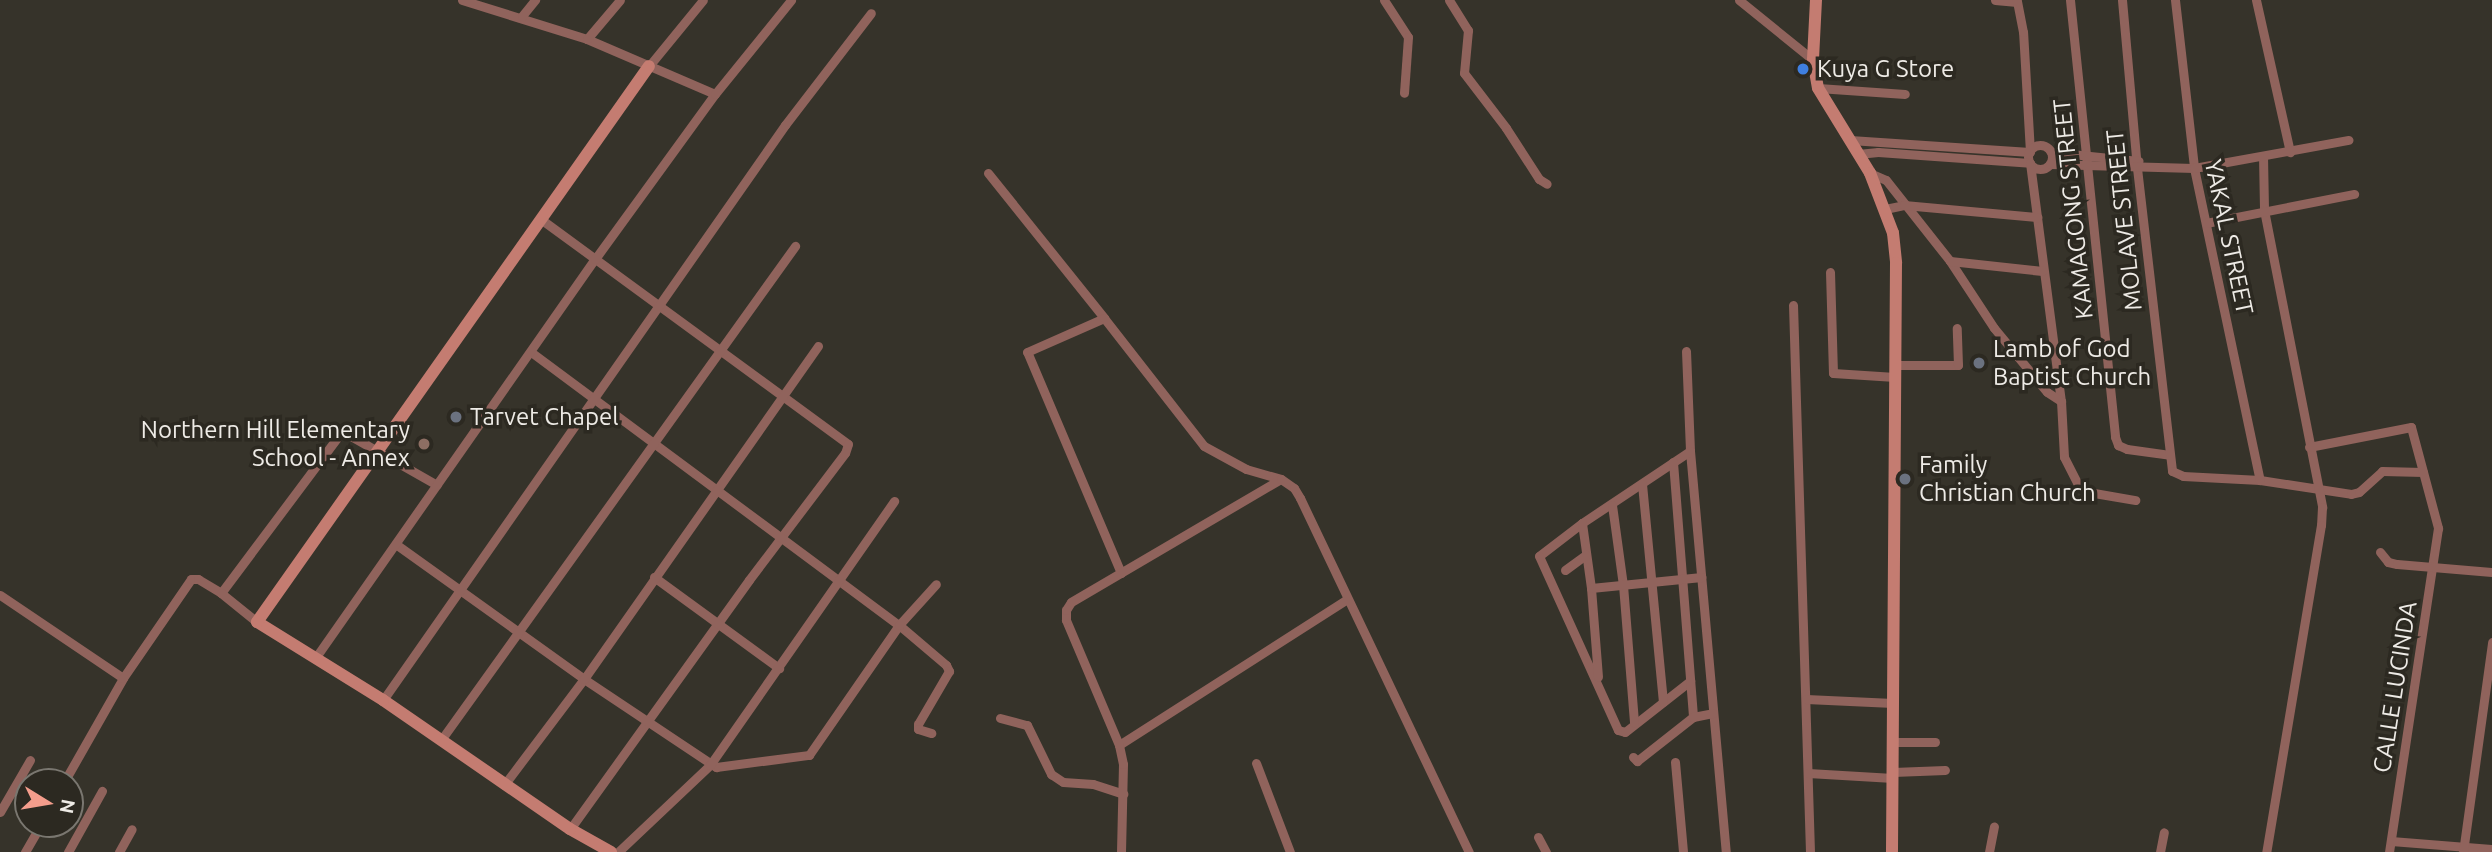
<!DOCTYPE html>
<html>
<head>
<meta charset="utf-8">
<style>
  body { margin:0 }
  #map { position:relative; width:2492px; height:852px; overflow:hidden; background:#36332a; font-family:Ubuntu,sans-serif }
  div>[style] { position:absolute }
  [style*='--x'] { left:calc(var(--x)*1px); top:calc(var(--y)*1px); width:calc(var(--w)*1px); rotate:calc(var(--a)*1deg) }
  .street>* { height:9px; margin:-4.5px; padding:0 4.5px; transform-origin:4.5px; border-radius:4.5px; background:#90635c }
  .street>.ring { margin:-4.5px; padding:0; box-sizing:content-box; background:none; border:9px solid #90635c; border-radius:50% }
  .secondary>* { height:12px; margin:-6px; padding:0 6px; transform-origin:6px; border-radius:6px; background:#c47c71 }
  .dots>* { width:19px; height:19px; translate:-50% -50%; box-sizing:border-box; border:4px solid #2c2921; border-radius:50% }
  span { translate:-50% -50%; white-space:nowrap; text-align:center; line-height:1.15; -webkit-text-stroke:7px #2c2921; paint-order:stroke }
  .poi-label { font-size:24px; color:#eeebe6 }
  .left { translate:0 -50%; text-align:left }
  .right { translate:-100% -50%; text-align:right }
  .street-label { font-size:24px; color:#eeebe6 }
  .north { position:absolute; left:14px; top:768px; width:70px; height:70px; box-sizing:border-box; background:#2c2921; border:2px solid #7a7770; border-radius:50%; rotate:101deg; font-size:19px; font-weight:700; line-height:28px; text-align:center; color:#eeebe6 }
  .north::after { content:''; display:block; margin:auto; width:24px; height:32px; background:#f49d8c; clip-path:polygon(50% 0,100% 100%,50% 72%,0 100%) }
</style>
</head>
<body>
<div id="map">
  <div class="street">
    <i style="--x:462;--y:0;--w:131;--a:17.3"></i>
    <i style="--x:587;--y:39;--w:139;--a:23.3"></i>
    <i style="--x:1384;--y:0;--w:44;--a:57"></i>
    <i style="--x:1408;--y:37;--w:56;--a:94.1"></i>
    <i style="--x:1449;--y:0;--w:36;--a:58"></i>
    <i style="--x:1468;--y:30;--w:43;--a:95.3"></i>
    <i style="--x:1464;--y:73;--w:69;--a:52.6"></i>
    <i style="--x:1506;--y:128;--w:61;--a:57.1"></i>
    <i style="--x:1539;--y:179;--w:9;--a:32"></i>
    <i style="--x:1739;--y:0;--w:95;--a:39"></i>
    <i style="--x:1995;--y:0;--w:22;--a:5"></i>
    <i style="--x:2070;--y:0;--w:439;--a:84.1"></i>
    <i style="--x:2115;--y:437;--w:9;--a:69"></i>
    <i style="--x:2118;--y:445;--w:10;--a:24"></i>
    <i style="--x:2127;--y:449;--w:43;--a:7.9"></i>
    <i style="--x:2122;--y:0;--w:169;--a:84.9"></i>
    <i style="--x:2137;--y:168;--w:305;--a:83.4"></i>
    <i style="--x:2172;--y:471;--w:12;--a:24"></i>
    <i style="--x:2183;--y:476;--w:77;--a:3"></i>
    <i style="--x:2260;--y:480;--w:92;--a:8.7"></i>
    <i style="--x:2351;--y:494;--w:8;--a:-14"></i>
    <i style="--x:2359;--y:492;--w:31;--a:-42"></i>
    <i style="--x:2382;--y:471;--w:41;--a:1.4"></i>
    <i style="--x:2175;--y:0;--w:169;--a:83.5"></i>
    <i style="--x:2194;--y:168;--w:319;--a:78.1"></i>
    <i style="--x:2256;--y:0;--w:156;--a:77.4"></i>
    <i style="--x:522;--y:16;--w:21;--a:-51"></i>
    <i style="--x:587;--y:39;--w:51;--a:-49.8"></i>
    <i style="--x:649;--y:66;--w:85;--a:-50.7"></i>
    <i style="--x:1818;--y:88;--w:87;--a:3.9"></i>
    <i style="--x:1850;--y:140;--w:180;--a:3.8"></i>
    <i style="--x:2030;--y:152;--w:120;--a:-93.3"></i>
    <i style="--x:2023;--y:32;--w:33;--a:-101"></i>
    <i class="ring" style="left:2028px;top:145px;width:15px;height:15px"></i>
    <i style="--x:2051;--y:152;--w:88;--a:5.8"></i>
    <i style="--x:1858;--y:154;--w:20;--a:-6"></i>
    <i style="--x:1878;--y:152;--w:152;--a:4.1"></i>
    <i style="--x:2030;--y:163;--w:240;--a:82.6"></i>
    <i style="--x:2061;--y:401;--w:56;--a:86.9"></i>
    <i style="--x:2064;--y:457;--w:30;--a:63"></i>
    <i style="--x:2078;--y:484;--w:18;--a:29"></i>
    <i style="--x:2094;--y:493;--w:42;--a:9.7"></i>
    <i style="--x:2263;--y:156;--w:54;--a:88.9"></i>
    <i style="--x:2264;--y:210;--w:303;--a:78.9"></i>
    <i style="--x:2322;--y:507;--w:18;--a:93"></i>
    <i style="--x:2321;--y:525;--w:332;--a:99.5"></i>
    <i style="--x:2050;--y:164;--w:144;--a:1.6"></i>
    <i style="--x:2194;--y:168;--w:157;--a:-10.3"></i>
    <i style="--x:988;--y:173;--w:186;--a:51.3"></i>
    <i style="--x:1870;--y:173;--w:17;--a:24"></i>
    <i style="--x:1886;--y:180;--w:103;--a:51.7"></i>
    <i style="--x:1950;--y:261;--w:80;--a:56.7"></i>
    <i style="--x:1994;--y:328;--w:83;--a:50.4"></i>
    <i style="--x:2047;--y:392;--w:17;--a:33"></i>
    <i style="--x:1885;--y:209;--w:19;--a:-12"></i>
    <i style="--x:1904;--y:205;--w:134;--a:5.2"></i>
    <i style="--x:542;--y:220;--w:379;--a:36.2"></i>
    <i style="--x:848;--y:444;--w:9;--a:108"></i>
    <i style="--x:845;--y:453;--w:159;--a:127.1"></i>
    <i style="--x:749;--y:580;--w:307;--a:125.7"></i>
    <i style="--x:2206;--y:223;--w:151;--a:-11.1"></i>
    <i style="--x:1950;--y:261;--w:93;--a:6.2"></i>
    <i style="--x:1830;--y:272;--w:101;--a:88.3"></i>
    <i style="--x:1833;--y:373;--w:62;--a:3.7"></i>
    <i style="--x:1793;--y:305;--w:547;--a:88.22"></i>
    <i style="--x:1686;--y:351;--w:100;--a:87.7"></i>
    <i style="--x:1690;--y:451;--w:403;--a:84.9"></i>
    <i style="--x:531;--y:352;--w:458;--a:36.6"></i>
    <i style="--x:899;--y:625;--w:62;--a:40.4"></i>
    <i style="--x:946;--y:665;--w:7;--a:63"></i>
    <i style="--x:949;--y:671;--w:61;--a:120.3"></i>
    <i style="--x:918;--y:724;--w:5;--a:90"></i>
    <i style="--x:918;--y:729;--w:14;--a:17"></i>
    <i style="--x:1895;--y:365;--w:63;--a:0"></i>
    <i style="--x:1958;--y:365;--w:37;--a:-92"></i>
    <i style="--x:2309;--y:447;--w:104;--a:-11.1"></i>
    <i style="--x:2411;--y:427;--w:105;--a:75"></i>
    <i style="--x:2438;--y:528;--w:328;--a:98.6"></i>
    <i style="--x:1690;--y:451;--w:130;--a:146.3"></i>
    <i style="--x:1582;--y:523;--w:54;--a:142.5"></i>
    <i style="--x:1539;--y:556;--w:191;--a:65.6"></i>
    <i style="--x:1618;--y:730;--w:7;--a:16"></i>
    <i style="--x:1625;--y:732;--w:83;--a:-38.1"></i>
    <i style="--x:1673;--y:462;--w:256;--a:85.5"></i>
    <i style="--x:1642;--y:484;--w:219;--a:84.5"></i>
    <i style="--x:1612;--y:505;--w:81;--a:82.2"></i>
    <i style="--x:1623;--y:585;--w:138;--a:85.4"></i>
    <i style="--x:1582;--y:523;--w:66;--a:82.1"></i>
    <i style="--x:1591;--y:588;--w:89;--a:85.5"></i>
    <i style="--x:397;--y:545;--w:230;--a:35.6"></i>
    <i style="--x:584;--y:679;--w:159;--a:33.7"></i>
    <i style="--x:716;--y:767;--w:94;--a:-7.4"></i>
    <i style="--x:809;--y:755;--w:158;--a:-55.3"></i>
    <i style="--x:899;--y:625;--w:55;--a:-47.9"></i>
    <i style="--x:2380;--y:552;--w:13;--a:51"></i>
    <i style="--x:2388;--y:562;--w:9;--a:13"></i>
    <i style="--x:2397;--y:564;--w:95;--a:4.8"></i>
    <i style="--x:1565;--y:570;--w:26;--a:-36"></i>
    <i style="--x:1121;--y:573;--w:240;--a:-113"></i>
    <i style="--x:1027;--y:352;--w:84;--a:-23.8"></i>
    <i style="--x:1104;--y:318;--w:162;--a:52"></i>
    <i style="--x:1204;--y:446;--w:48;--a:28.7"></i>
    <i style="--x:1246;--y:469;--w:36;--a:16"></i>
    <i style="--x:654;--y:577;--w:155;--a:36.1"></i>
    <i style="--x:1591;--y:588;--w:111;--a:-5.7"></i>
    <i style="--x:221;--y:593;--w:202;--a:-53.2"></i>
    <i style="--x:342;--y:431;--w:109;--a:29.6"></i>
    <i style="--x:0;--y:595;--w:148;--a:34"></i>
    <i style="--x:316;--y:657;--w:486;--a:-55"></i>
    <i style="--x:595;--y:259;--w:204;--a:-54"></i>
    <i style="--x:715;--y:94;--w:121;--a:-51"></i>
    <i style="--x:1806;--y:699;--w:87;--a:2.6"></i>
    <i style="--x:383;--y:700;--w:702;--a:-55.04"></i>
    <i style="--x:785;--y:125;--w:141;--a:-52.5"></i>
    <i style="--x:1000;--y:718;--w:28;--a:15"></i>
    <i style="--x:1027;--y:725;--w:55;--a:63.9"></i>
    <i style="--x:1051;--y:774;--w:14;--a:34"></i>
    <i style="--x:1063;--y:782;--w:30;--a:4"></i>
    <i style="--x:1093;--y:784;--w:32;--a:18"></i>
    <i style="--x:441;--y:740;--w:608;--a:-54.37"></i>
    <i style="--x:1893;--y:742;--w:42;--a:0"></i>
    <i style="--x:1119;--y:745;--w:271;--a:-32.6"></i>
    <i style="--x:1633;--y:757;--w:6;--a:45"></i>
    <i style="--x:1637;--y:761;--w:71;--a:-38.2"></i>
    <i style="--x:1693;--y:717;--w:20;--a:-11"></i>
    <i style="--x:1675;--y:762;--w:90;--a:84.9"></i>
    <i style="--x:1256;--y:763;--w:95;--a:69.1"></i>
    <i style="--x:1893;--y:772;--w:52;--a:-2.2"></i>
    <i style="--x:1808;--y:773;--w:85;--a:3.4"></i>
    <i style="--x:64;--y:782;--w:120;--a:-60.4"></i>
    <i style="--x:123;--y:678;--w:120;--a:-55.5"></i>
    <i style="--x:191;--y:579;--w:7;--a:0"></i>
    <i style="--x:198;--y:579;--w:27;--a:31"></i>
    <i style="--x:221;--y:593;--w:46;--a:38.9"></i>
    <i style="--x:504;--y:785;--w:133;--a:-53"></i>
    <i style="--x:584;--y:679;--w:407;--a:-54.9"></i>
    <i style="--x:0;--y:812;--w:60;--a:-60"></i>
    <i style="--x:1538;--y:837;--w:17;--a:62"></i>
    <i style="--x:2391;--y:841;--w:101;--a:4.5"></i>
    <i style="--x:25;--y:852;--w:32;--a:-60"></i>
    <i style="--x:68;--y:852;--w:70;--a:-60.9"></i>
    <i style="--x:119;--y:852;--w:26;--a:-61"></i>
    <i style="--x:618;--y:852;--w:127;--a:-43.4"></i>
    <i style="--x:710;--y:765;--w:322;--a:-55.1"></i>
    <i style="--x:1121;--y:852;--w:88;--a:-88.7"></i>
    <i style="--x:1123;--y:764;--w:19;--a:-102"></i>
    <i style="--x:1119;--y:745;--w:136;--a:-113"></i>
    <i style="--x:1066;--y:620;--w:10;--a:-90"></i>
    <i style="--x:1066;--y:610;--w:9;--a:-58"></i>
    <i style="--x:1071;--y:602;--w:243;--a:-30.4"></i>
    <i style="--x:1281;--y:479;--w:16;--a:35"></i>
    <i style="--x:1294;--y:488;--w:12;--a:59"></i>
    <i style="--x:1300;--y:498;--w:392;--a:64.5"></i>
    <i style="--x:1989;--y:852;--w:26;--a:-79"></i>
    <i style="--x:2160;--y:852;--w:20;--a:-79"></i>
    <i style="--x:2463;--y:852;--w:212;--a:-82.1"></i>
  </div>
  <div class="secondary">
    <i style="--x:1816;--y:0;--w:60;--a:92.9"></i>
    <i style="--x:1813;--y:60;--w:28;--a:80"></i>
    <i style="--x:1818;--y:88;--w:100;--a:58.5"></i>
    <i style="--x:1870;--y:173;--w:64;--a:69"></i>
    <i style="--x:1893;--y:233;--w:30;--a:84"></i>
    <i style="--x:1896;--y:263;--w:589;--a:90.39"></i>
    <i style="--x:611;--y:852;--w:47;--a:-150.7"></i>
    <i style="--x:570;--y:829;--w:227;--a:-145.4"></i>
    <i style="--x:383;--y:700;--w:148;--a:-148.2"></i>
    <i style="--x:257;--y:622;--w:680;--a:-54.81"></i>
  </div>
  <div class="dots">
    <i style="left:1803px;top:69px;background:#3f7fe0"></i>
    <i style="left:1979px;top:363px;background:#6b7280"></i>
    <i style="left:456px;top:417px;background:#6b7280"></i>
    <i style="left:424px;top:444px;background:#8d6e63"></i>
    <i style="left:1905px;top:479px;background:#6b7280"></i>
  </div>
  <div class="poi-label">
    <span class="left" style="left:1817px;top:69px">Kuya G Store</span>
    <span class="left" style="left:1993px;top:363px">Lamb of God<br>Baptist Church</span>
    <span class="left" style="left:470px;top:417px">Tarvet Chapel</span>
    <span class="right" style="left:410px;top:444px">Northern Hill Elementary<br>School - Annex</span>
    <span class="left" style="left:1919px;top:479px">Family<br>Christian Church</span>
  </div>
  <div class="street-label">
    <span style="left:2073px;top:209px;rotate:-96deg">KAMAGONG STREET</span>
    <span style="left:2124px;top:220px;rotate:-96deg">MOLAVE STREET</span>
    <span style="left:2229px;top:237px;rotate:78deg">YAKAL STREET</span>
    <span style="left:2395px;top:687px;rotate:-81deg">CALLE LUCINDA</span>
  </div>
  <div class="north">N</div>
</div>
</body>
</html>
